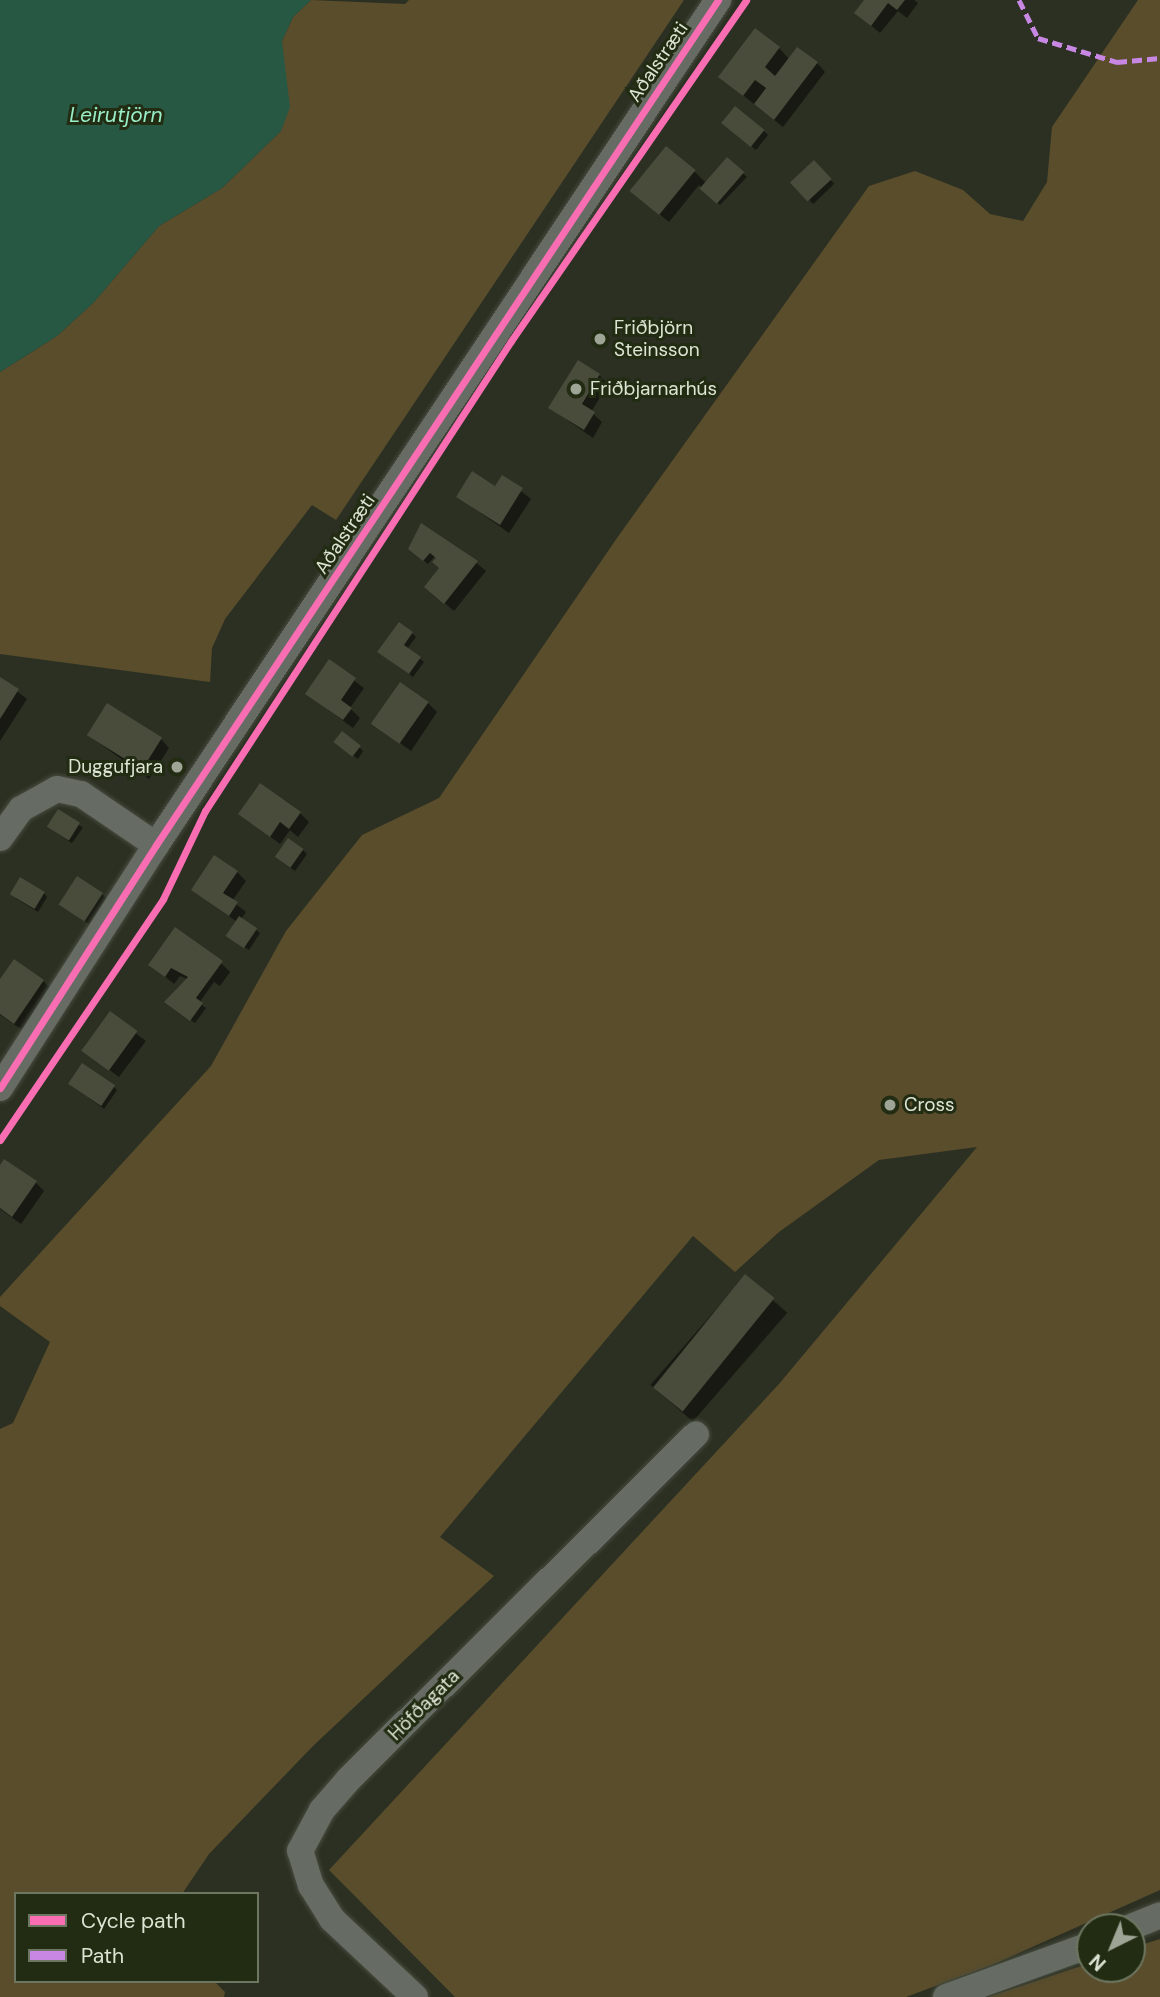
<!DOCTYPE html>
<html>
<head>
<meta charset="utf-8">
<style>
  body { margin:0 }
  #map { position:relative; width:1160px; height:1997px; overflow:hidden; background:#2b3022; font-family:"DM Sans",sans-serif }
  div>[style] { position:absolute }
  [style*='--x'] { left:calc(var(--x)*1px); top:calc(var(--y)*1px); width:calc(var(--w)*1px); rotate:calc(var(--a)*1deg) }
  .green>* { inset:0; background:#5a4d2c }
  .water>* { inset:0; background:#275844 }
  .shadow>* { inset:0; background:#0007; transform-origin:0 0 }
  .building>* { inset:0; background:#494b3b; transform-origin:0 0 }
  .roads { filter:drop-shadow(0 0 2px #474c3f) drop-shadow(0 0 2px #474c3f) }
  .street>* { height:26px; margin:-13px; padding:0 13px; transform-origin:13px; border-radius:13px; background:#666c63 }
  .quiet>* { height:5px; margin-top:-2.5px; transform-origin:0; background:repeating-linear-gradient(90deg,#c787e3 0 10px,transparent 0 15px) }
  .cycleway>* { height:7px; margin:-3.5px; padding:0 3.5px; transform-origin:3.5px; border-radius:3.5px; background:#f96db3 }
  .dots>* { width:19px; height:19px; translate:-50% -50%; box-sizing:border-box; border:4px solid #222c12; border-radius:50% }
  span { translate:-50% -50%; white-space:nowrap; text-align:center; line-height:1.15; -webkit-text-stroke:6px #222c12; paint-order:stroke }
  .street-label { font-size:19px; color:#dde4d4 }
  .poi-label { font-size:19px; color:#dde4d4 }
  .left { translate:0 -50%; text-align:left }
  .right { translate:-100% -50%; text-align:right }
  .water-label { font-size:21px; color:#99eec8; font-style:italic }
  .legend { position:absolute; left:14px; top:1892px; width:245px; height:91px; box-sizing:border-box; background:#222c12; border:2px solid #6d7660; margin:0; padding:9px 12px; list-style:none; font-size:21px; color:#dde4d4 }
  .legend li { display:flex; align-items:center; gap:14px; height:35px }
  .legend b { width:35px; border:2px solid #6d7660 }
  .north { position:absolute; left:1076px; top:1913px; width:70px; height:70px; box-sizing:border-box; background:#222c12; border:2px solid #6d7660; border-radius:50%; rotate:223deg; font-size:19px; font-weight:700; line-height:28px; text-align:center; color:#dde4d4 }
  .north::after { content:''; display:block; margin:auto; width:24px; height:32px; background:#9fa596; clip-path:polygon(50% 0,100% 100%,50% 72%,0 100%) }
</style>
</head>
<body>
<div id="map">
  <div class="green">
    <i style="clip-path:polygon(311px 0,405px 4px,409px 0,684px 0,336px 520px,312px 505px,225px 619px,212px 648px,210px 682px,0 654px,0 372px,57px 336px,94px 302px,159px 226px,222px 188px,281px 131px,282px 41px,293px 17px)"></i>
    <i style="clip-path:polygon(1138px 0,1160px 0,1160px 1890px,992px 1965px,906px 1997px,455px 1997px,329px 1870px,779px 1384px,977px 1147px,879px 1160px,779px 1232px,735px 1272px,693px 1236px,440px 1537px,494px 1576px,313px 1746px,209px 1854px,182px 1894px,16px 1894px,16px 1981px,214px 1981px,225px 1992px,224px 1997px,0 1997px,0 1429px,13px 1423px,50px 1342px,0 1306px,0 1297px,211px 1066px,286px 931px,362px 835px,439px 798px,617px 538px,869px 186px,915px 171px,963px 190px,990px 214px,1023px 221px,1047px 182px,1052px 127px)"></i>
    <i style="clip-path:polygon(1160px 1939px,1160px 1997px,988px 1997px,1090px 1963px,1090px 1969px,1132px 1969px,1132px 1948px)"></i>
  </div>
  <div class="water">
    <i style="clip-path:polygon(0 0,311px 0,293px 17px,282px 41px,290px 107px,281px 131px,222px 188px,159px 226px,94px 302px,57px 336px,0 372px)"></i>
  </div>
  <div class="shadow">
    <i style="clip-path:polygon(866px 0,914px 0,918px 3px,907px 18px,898px 11px,880px 33px,856px 13px)"></i>
    <i style="clip-path:polygon(779px 48px,790px 60px,817px 63px,825px 72px,783px 127px,720px 77px)"></i>
    <i style="clip-path:polygon(727px 127px,764px 131px,768px 135px,756px 150px)"></i>
    <i style="clip-path:polygon(727px 159px,747px 177px,720px 205px,699px 185px,669px 222px,641px 199px,695px 172px,706px 183px)"></i>
    <i style="left:814px;top:163px;width:29px;height:29px;rotate:46deg"></i>
    <i style="clip-path:polygon(599px 375px,608px 384px,591px 412px,602px 422px,593px 438px,550px 408px)"></i>
    <i style="clip-path:polygon(503px 477px,531px 499px,509px 533px,458px 497px,495px 489px)"></i>
    <i style="clip-path:polygon(456px 546px,486px 571px,454px 611px,435px 595px,441px 568px,438px 559px,435px 556px,428px 564px,414px 553px,453px 550px)"></i>
    <i style="clip-path:polygon(412px 633px,416px 637px,407px 649px,424px 662px,413px 677px,384px 656px)"></i>
    <i style="clip-path:polygon(329px 662px,364px 688px,350px 708px,360px 718px,353px 728px,307px 694px)"></i>
    <i style="clip-path:polygon(0 679px,27px 699px,0 741px)"></i>
    <i style="clip-path:polygon(428px 703px,437px 712px,411px 751px,374px 724px)"></i>
    <i style="clip-path:polygon(88px 735px,161px 739px,169px 748px,149px 779px)"></i>
    <i style="clip-path:polygon(340px 746px,359px 747px,363px 751px,358px 759px)"></i>
    <i style="left:59px;top:811px;width:29px;height:19px;rotate:35deg"></i>
    <i style="clip-path:polygon(300px 813px,309px 822px,298px 837px,290px 830px,280px 844px,240px 814px)"></i>
    <i style="clip-path:polygon(303px 850px,307px 854px,295px 871px,281px 861px)"></i>
    <i style="clip-path:polygon(237px 872px,246px 881px,232px 901px,246px 912px,241px 919px,260px 933px,249px 950px,232px 939px,237px 922px,193px 890px)"></i>
    <i style="clip-path:polygon(44px 893px,47px 897px,38px 912px,15px 898px)"></i>
    <i style="clip-path:polygon(102px 894px,106px 898px,89px 924px,61px 905px)"></i>
    <i style="clip-path:polygon(221px 963px,230px 972px,220px 986px,214px 982px,199px 1003px,206px 1008px,195px 1023px,171px 1006px,187px 979px,180px 976px,174px 984px,151px 965px)"></i>
    <i style="clip-path:polygon(43px 981px,52px 990px,24px 1031px,0 1015px,0 983px)"></i>
    <i style="left:110px;top:1014px;width:45px;height:45px;rotate:37deg"></i>
    <i style="clip-path:polygon(70px 1084px,113px 1086px,117px 1090px,104px 1109px)"></i>
    <i style="clip-path:polygon(0 1168px,35px 1182px,44px 1191px,21px 1224px,0 1209px)"></i>
    <i style="left:745px;top:1276px;width:56px;height:144px;rotate:41deg"></i>
  </div>
  <div class="building">
    <i style="clip-path:polygon(864px 0,905px 0,897px 10px,888px 3px,871px 26px,854px 13px)"></i>
    <i style="clip-path:polygon(755px 28px,780px 47px,765px 67px,775px 76px,797px 47px,818px 62px,774px 120px,754px 104px,766px 88px,755px 80px,743px 96px,718px 77px)"></i>
    <i style="left:735px;top:106px;width:38px;height:22px;rotate:39deg"></i>
    <i style="left:666px;top:146px;width:38px;height:58px;rotate:39deg"></i>
    <i style="left:727px;top:157px;width:23px;height:42px;rotate:41deg"></i>
    <i style="left:814px;top:160px;width:26px;height:33px;rotate:47deg"></i>
    <i style="clip-path:polygon(578px 360px,600px 374px,582px 404px,595px 412px,584px 430px,548px 408px)"></i>
    <i style="clip-path:polygon(472px 471px,495px 486px,502px 475px,523px 488px,500px 525px,456px 497px)"></i>
    <i style="clip-path:polygon(421px 523px,478px 561px,444px 604px,424px 587px,439px 568px,432px 562px,436px 558px,430px 553px,423px 561px,408px 549px)"></i>
    <i style="clip-path:polygon(399px 622px,413px 632px,404px 645px,421px 657px,409px 674px,377px 652px)"></i>
    <i style="clip-path:polygon(329px 659px,356px 678px,341px 700px,352px 708px,343px 720px,305px 694px)"></i>
    <i style="clip-path:polygon(0 677px,19px 689px,0 719px)"></i>
    <i style="left:400px;top:682px;width:35px;height:51px;rotate:35deg"></i>
    <i style="left:107px;top:703px;width:65px;height:38px;rotate:32deg"></i>
    <i style="left:342px;top:731px;width:24px;height:14px;rotate:38deg"></i>
    <i style="clip-path:polygon(260px 783px,301px 812px,289px 829px,280px 822px,270px 837px,238px 814px)"></i>
    <i style="left:58px;top:809px;width:26px;height:21px;rotate:32deg"></i>
    <i style="left:288px;top:838px;width:19px;height:23px;rotate:35deg"></i>
    <i style="clip-path:polygon(214px 855px,238px 871px,223px 893px,238px 902px,229px 916px,191px 890px)"></i>
    <i style="left:77px;top:876px;width:31px;height:34px;rotate:33deg"></i>
    <i style="left:20px;top:877px;width:29px;height:20px;rotate:31deg"></i>
    <i style="left:239px;top:916px;width:22px;height:24px;rotate:34deg"></i>
    <i style="clip-path:polygon(175px 927px,223px 961px,196px 998px,203px 1003px,190px 1021px,164px 1002px,188px 977px,171px 968px,165px 977px,148px 965px)"></i>
    <i style="clip-path:polygon(14px 959px,44px 980px,14px 1024px,0 1014px,0 979px)"></i>
    <i style="left:110px;top:1011px;width:34px;height:49px;rotate:36deg"></i>
    <i style="left:82px;top:1063px;width:40px;height:25px;rotate:34deg"></i>
    <i style="clip-path:polygon(4px 1159px,37px 1181px,12px 1217px,0 1208px,0 1165px)"></i>
    <i style="left:745px;top:1274px;width:38px;height:146px;rotate:39deg"></i>
  </div>
  <div class="roads">
    <div class="street">
      <i style="--x:0;--y:838;--w:36;--a:-54"></i>
      <i style="--x:21;--y:809;--w:41;--a:-29.1"></i>
      <i style="--x:57;--y:789;--w:25;--a:12"></i>
      <i style="--x:81;--y:794;--w:91;--a:34.2"></i>
      <i style="--x:0;--y:1088;--w:289;--a:-57.3"></i>
      <i style="--x:156;--y:845;--w:1015;--a:-56.37"></i>
      <i style="--x:1131;--y:1927;--w:31;--a:-22"></i>
      <i style="--x:415;--y:1997;--w:114;--a:-136.8"></i>
      <i style="--x:332;--y:1919;--w:39;--a:-122"></i>
      <i style="--x:311;--y:1886;--w:37;--a:-107"></i>
      <i style="--x:300;--y:1851;--w:47;--a:-61.8"></i>
      <i style="--x:322;--y:1810;--w:41;--a:-48.9"></i>
      <i style="--x:349;--y:1779;--w:489;--a:-44.8"></i>
      <i style="--x:946;--y:1997;--w:153;--a:-19.9"></i>
    </div>
  </div>
  <div class="quiet">
    <i style="--x:1019;--y:0;--w:42;--a:63.4"></i>
    <i style="--x:1038;--y:38;--w:83;--a:16.9"></i>
    <i style="--x:1117;--y:62;--w:43;--a:-5.3"></i>
  </div>
  <div class="cycleway">
    <i style="--x:0;--y:1088;--w:289;--a:-57.3"></i>
    <i style="--x:156;--y:845;--w:1015;--a:-56.37"></i>
    <i style="--x:0;--y:1140;--w:291;--a:-55.9"></i>
    <i style="--x:163;--y:899;--w:98;--a:-64.5"></i>
    <i style="--x:205;--y:811;--w:561;--a:-56.93"></i>
    <i style="--x:511;--y:341;--w:414;--a:-55.4"></i>
  </div>
  <div class="dots">
    <i style="left:600px;top:339px;background:#9fa596"></i>
    <i style="left:576px;top:389px;background:#9fa596"></i>
    <i style="left:177px;top:767px;background:#9fa596"></i>
    <i style="left:890px;top:1105px;background:#9fa596"></i>
  </div>
  <div class="street-label">
    <span style="left:658px;top:62px;rotate:-56deg">Aðalstræti</span>
    <span style="left:345px;top:534px;rotate:-56deg">Aðalstræti</span>
    <span style="left:424px;top:1705px;rotate:-45deg">Höfðagata</span>
  </div>
  <div class="poi-label">
    <span class="left" style="left:614px;top:339px">Friðbjörn<br>Steinsson</span>
    <span class="left" style="left:590px;top:389px">Friðbjarnarhús</span>
    <span class="right" style="left:163px;top:767px">Duggufjara</span>
    <span class="left" style="left:904px;top:1105px">Cross</span>
  </div>
  <div class="water-label">
    <span style="left:116px;top:115px">Leirutjörn</span>
  </div>
  <ul class="legend">
  <li><b style="height:9px;background:#f96db3"></b>Cycle path</li>
  <li><b style="height:9px;background:#c787e3"></b>Path</li>
  </ul>
  <div class="north">N</div>
</div>
</body>
</html>
